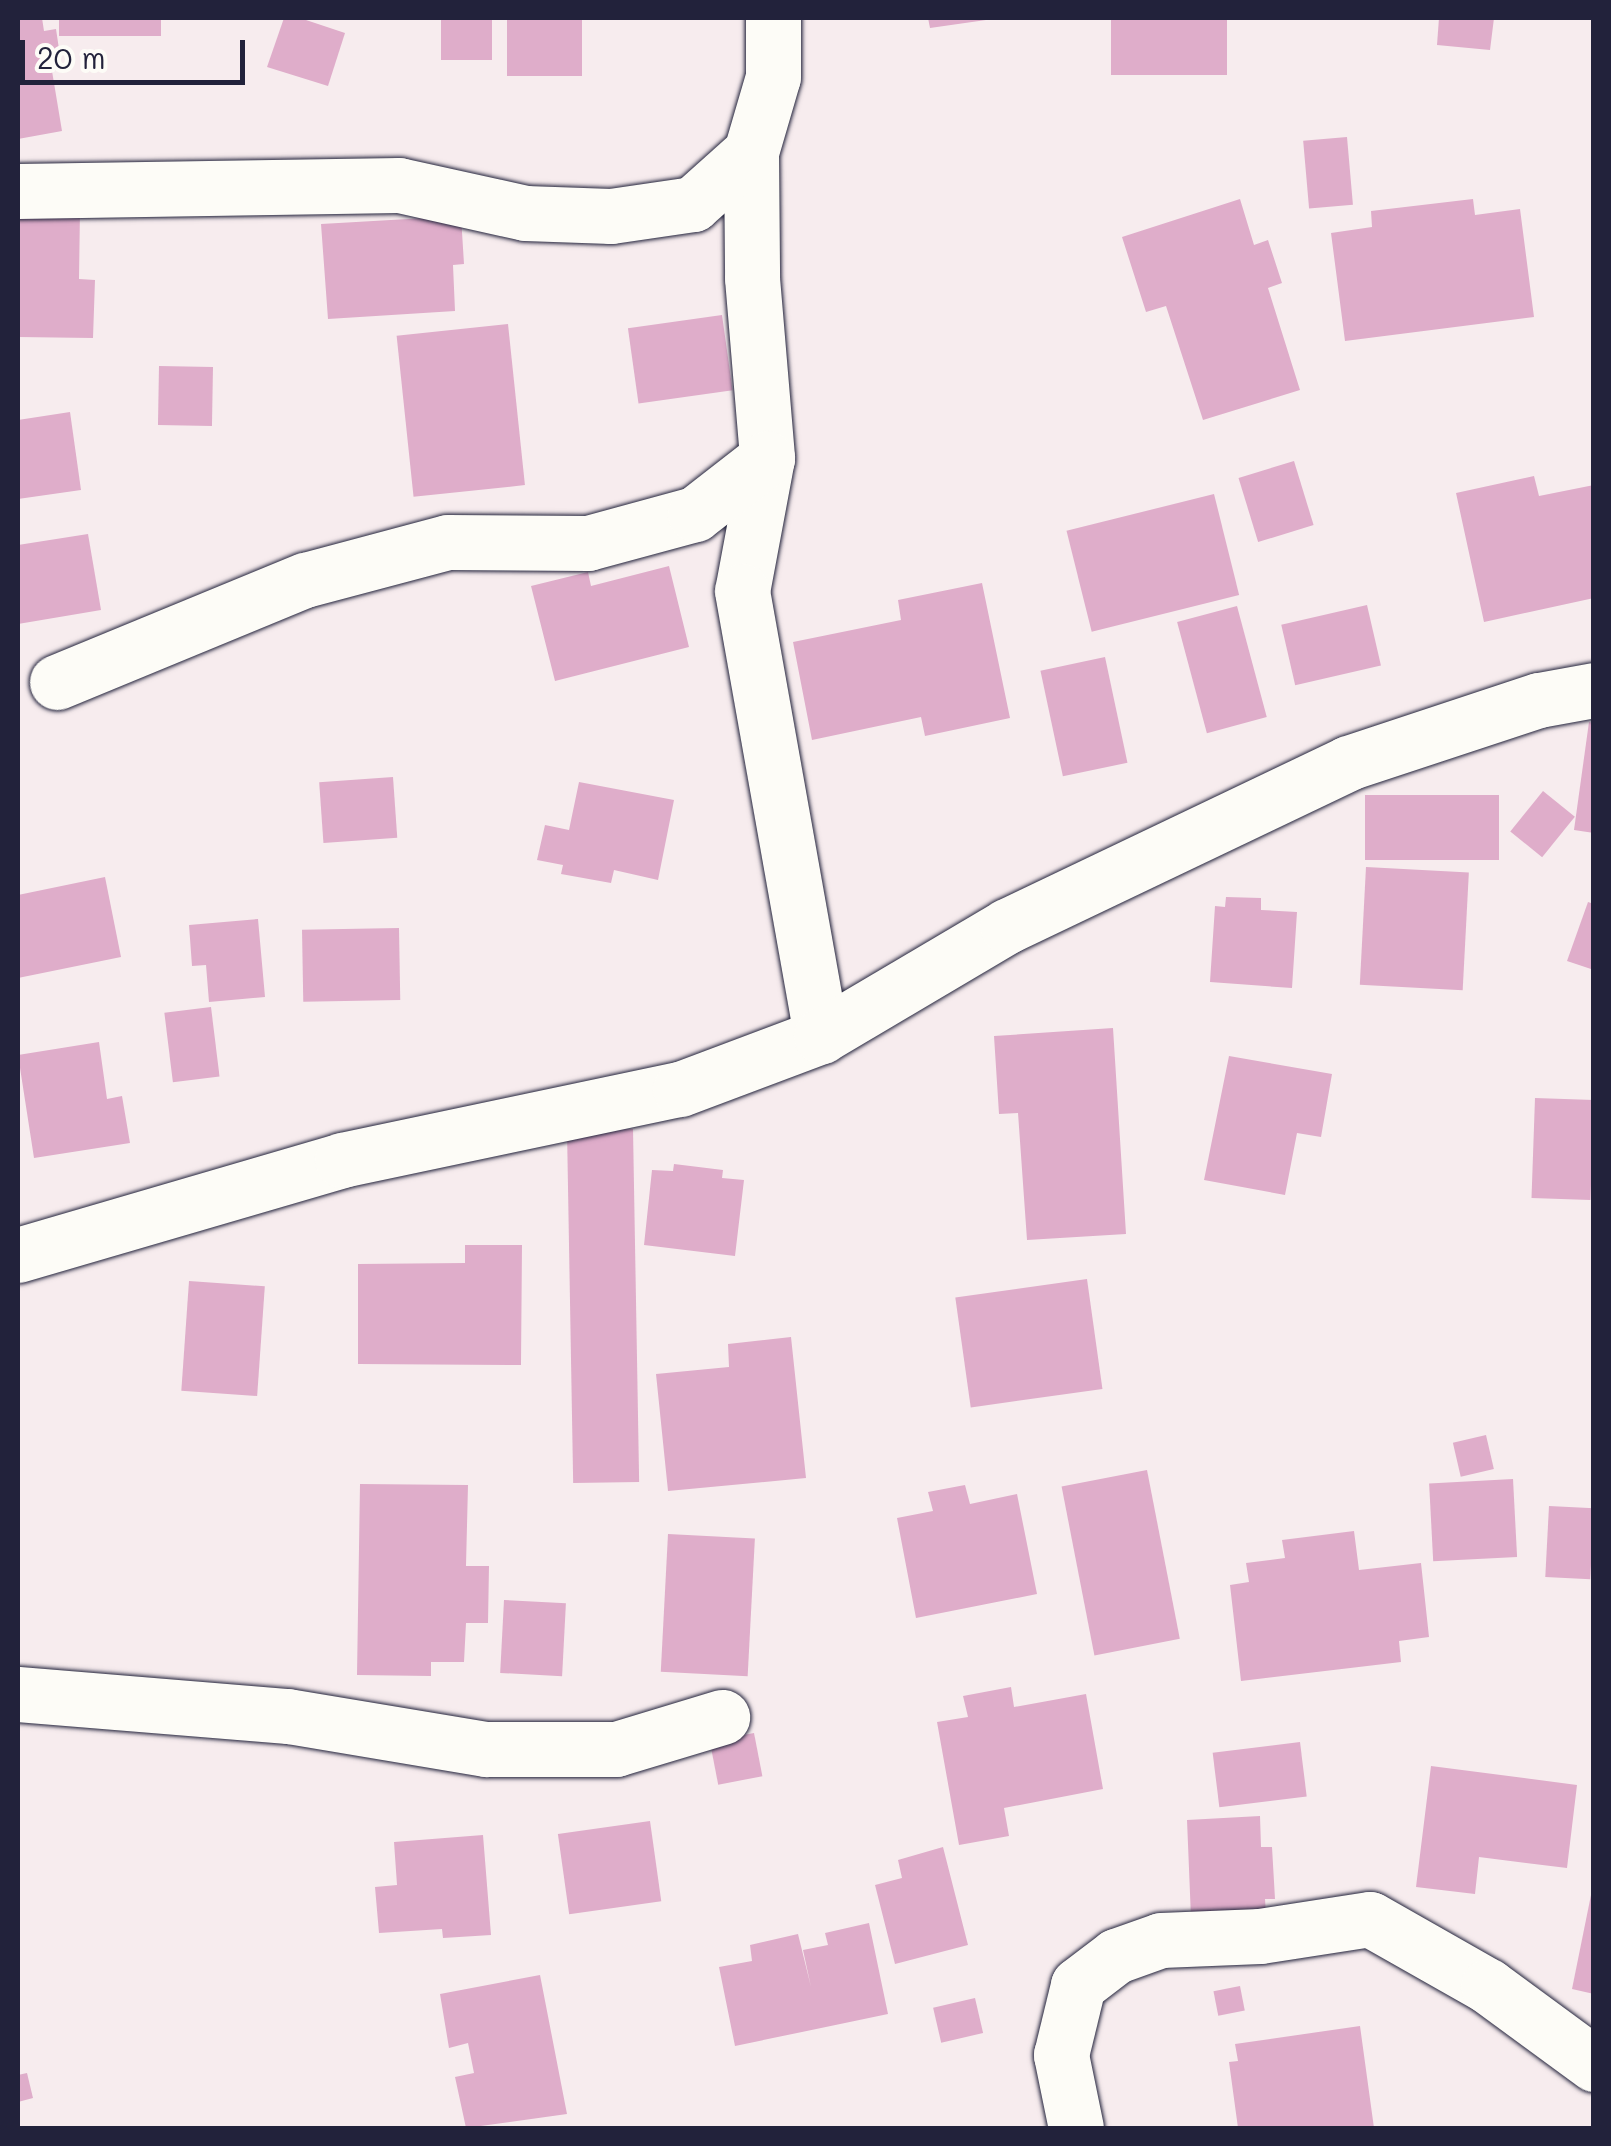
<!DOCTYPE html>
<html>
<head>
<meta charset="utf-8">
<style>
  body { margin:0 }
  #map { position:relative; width:1611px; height:2146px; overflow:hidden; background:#f7ecee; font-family:Mali,sans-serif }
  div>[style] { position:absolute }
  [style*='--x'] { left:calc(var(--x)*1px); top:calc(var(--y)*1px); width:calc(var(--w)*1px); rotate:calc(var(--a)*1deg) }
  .building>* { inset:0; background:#dfadca; transform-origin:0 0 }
  .roads { filter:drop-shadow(0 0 2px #22223b) drop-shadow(0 0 2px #22223b) }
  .minor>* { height:55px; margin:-27.5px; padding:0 27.5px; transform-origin:27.5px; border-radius:27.5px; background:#fdfcf7 }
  span { translate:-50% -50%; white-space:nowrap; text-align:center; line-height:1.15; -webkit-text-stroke:10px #fdfcf7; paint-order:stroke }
  .frame { position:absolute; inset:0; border:20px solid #22223b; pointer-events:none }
  .scale { position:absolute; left:20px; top:40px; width:225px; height:45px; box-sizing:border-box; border:5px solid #22223b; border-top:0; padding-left:12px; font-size:30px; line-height:35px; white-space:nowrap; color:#22223b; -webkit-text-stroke:8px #fdfcf7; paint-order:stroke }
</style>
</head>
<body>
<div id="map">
  <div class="building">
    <i style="clip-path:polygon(18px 18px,42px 18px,44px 31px,56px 29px,62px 69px,52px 71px,62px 131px,18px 139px)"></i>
    <i style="left:59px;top:18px;width:102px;height:18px"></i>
    <i style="clip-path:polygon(284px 18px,300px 18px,345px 33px,328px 86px,267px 67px)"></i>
    <i style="left:441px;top:18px;width:51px;height:42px"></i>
    <i style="left:507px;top:18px;width:75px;height:58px"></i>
    <i style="clip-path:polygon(928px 18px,986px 18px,986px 20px,930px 28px)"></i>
    <i style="left:1111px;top:18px;width:116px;height:57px"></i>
    <i style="clip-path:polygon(1439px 18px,1494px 18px,1490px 50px,1437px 45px)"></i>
    <i style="left:1347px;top:137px;width:68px;height:44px;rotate:85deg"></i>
    <i style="clip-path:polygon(1240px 199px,1254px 245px,1268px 240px,1282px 283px,1268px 288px,1300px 390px,1203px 420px,1166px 306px,1146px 312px,1122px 237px)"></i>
    <i style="clip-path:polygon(1473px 199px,1475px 215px,1520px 209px,1534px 317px,1345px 341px,1331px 233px,1372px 227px,1371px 211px)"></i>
    <i style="clip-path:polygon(18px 209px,80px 210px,79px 279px,95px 280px,93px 338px,18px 337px)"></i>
    <i style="clip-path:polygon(461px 216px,464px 264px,453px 265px,455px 311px,328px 319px,321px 224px)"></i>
    <i style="left:722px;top:315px;width:76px;height:95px;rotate:82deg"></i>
    <i style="left:508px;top:324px;width:162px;height:112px;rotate:84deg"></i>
    <i style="left:159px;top:366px;width:54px;height:59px;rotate:1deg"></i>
    <i style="clip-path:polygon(70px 412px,81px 490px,18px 499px,18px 420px)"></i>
    <i style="left:1294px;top:461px;width:67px;height:58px;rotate:73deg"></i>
    <i style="clip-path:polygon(1534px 476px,1539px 496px,1594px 485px,1594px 598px,1484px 622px,1456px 493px)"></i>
    <i style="left:1214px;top:494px;width:104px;height:152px;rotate:76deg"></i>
    <i style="clip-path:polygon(88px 534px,101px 610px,18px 624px,18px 545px)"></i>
    <i style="clip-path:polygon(669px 566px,689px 647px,555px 681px,531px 586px,588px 572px,591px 586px)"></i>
    <i style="clip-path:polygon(982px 583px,1010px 718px,925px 736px,921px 717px,812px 740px,793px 642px,901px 620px,898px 600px)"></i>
    <i style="left:1367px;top:605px;width:62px;height:88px;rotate:77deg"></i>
    <i style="left:1237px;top:606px;width:115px;height:62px;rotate:75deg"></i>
    <i style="left:1105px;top:657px;width:108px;height:66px;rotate:78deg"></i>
    <i style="clip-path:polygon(1589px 722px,1594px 723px,1594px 833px,1574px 830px)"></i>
    <i style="left:393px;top:777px;width:61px;height:74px;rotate:86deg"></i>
    <i style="clip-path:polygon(579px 782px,674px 800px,658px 880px,614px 870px,611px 883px,561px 874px,563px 865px,537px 860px,545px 825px,569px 830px)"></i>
    <i style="left:1543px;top:791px;width:41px;height:52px;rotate:39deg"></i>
    <i style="left:1499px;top:795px;width:65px;height:134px;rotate:90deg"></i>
    <i style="left:1366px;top:867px;width:103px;height:118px;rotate:3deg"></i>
    <i style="clip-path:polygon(105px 877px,121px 957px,18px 978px,18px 895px)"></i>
    <i style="clip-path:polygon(1226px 897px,1261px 898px,1261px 910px,1297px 912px,1292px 988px,1210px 982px,1215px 906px,1225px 907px)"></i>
    <i style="clip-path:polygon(1588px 902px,1594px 904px,1594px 970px,1567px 961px)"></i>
    <i style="clip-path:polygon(258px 919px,265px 997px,209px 1002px,206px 965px,192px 966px,189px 925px)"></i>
    <i style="left:399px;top:928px;width:72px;height:97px;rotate:89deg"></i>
    <i style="left:211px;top:1007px;width:70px;height:47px;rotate:83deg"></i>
    <i style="clip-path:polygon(1113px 1028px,1126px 1234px,1027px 1240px,1018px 1113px,999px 1114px,994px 1036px)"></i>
    <i style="clip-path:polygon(99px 1042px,107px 1099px,122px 1096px,130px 1143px,34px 1158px,18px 1055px)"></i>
    <i style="clip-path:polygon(1229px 1056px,1332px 1074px,1321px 1137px,1297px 1133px,1285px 1195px,1204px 1180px)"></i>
    <i style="left:1535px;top:1098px;width:59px;height:100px;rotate:2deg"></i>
    <i style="left:633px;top:1129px;width:353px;height:66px;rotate:89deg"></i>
    <i style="clip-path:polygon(674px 1164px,723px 1170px,722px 1178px,744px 1180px,735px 1256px,644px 1245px,652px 1170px,673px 1171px)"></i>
    <i style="clip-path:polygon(465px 1245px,522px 1245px,521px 1365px,358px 1364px,358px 1264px,465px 1263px)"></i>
    <i style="left:1087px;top:1279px;width:111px;height:133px;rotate:82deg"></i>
    <i style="left:189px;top:1281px;width:76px;height:110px;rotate:4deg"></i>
    <i style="clip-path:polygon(791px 1337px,806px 1478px,668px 1491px,656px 1374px,729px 1367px,728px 1344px)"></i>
    <i style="left:1486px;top:1435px;width:35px;height:34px;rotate:77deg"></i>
    <i style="left:1147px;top:1470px;width:172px;height:87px;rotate:79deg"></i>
    <i style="left:1513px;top:1479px;width:78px;height:84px;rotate:87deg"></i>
    <i style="clip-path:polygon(360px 1484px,468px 1485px,466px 1566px,489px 1566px,488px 1623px,466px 1623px,464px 1662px,431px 1662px,431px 1676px,357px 1675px)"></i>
    <i style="clip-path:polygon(965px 1485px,970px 1504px,1017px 1494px,1037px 1594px,916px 1618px,897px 1518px,933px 1511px,928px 1492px)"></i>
    <i style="left:1549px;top:1506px;width:45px;height:71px;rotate:3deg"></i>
    <i style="clip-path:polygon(1354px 1531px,1359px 1570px,1421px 1563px,1429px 1637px,1399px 1641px,1401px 1662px,1241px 1681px,1230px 1585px,1249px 1582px,1246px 1563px,1285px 1558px,1282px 1540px)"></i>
    <i style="left:668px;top:1534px;width:87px;height:138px;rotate:3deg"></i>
    <i style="left:504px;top:1600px;width:62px;height:73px;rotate:3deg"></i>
    <i style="clip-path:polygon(1011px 1687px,1014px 1707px,1086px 1694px,1103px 1789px,1004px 1808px,1009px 1836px,959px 1845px,937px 1722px,968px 1717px,963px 1696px)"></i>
    <i style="left:754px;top:1733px;width:44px;height:45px;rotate:79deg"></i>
    <i style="left:1300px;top:1742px;width:55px;height:88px;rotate:83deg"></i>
    <i style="clip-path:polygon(1431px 1766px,1577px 1785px,1567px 1868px,1479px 1857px,1475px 1894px,1416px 1887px)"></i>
    <i style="clip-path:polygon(1260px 1816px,1261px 1847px,1272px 1847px,1275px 1899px,1265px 1899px,1266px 1914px,1191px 1918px,1187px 1820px)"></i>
    <i style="left:650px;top:1821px;width:81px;height:93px;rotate:82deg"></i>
    <i style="clip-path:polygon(483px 1835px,491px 1935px,443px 1938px,442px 1929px,379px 1933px,375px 1887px,397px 1885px,394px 1842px)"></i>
    <i style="clip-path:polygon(943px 1847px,968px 1945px,895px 1964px,875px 1885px,902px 1878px,898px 1860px)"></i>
    <i style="clip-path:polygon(1592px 1890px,1594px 1890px,1594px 1994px,1572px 1989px)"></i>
    <i style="clip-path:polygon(869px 1923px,888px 2014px,735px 2046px,719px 1967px,752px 1961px,750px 1945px,798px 1934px,811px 1987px,803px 1950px,828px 1945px,825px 1933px)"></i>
    <i style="clip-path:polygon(540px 1975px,567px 2114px,466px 2128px,455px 2077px,474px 2073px,468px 2043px,449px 2048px,440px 1994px)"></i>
    <i style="left:1240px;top:1986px;width:25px;height:27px;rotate:79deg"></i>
    <i style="left:975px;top:1998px;width:36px;height:43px;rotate:77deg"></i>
    <i style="clip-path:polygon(1360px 2026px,1374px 2128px,1238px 2128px,1229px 2062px,1238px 2061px,1235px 2044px)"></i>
    <i style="clip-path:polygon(27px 2073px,33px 2098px,18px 2102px,18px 2075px)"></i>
  </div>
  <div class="roads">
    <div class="minor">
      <i style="--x:751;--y:152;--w:126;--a:89.5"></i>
      <i style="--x:752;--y:278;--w:181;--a:85.2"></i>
      <i style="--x:767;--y:458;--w:135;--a:100.6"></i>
      <i style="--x:742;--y:591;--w:452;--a:79.9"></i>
      <i style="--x:18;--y:191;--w:381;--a:-0.9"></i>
      <i style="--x:399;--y:185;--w:129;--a:12.5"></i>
      <i style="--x:525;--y:213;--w:86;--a:2"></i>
      <i style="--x:611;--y:216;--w:83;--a:-8.3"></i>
      <i style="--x:693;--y:204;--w:78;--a:-41.9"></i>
      <i style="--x:751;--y:152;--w:78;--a:-73.7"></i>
      <i style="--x:773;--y:77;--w:59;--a:-90"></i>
      <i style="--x:57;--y:682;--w:268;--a:-22.4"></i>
      <i style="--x:305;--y:580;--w:148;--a:-14.9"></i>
      <i style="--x:448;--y:542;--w:140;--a:0.4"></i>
      <i style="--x:588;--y:543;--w:111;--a:-15.2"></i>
      <i style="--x:695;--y:514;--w:91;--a:-37.9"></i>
      <i style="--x:18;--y:1255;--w:338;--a:-16.3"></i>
      <i style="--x:342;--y:1160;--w:345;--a:-11.9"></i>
      <i style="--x:680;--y:1089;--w:151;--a:-20.6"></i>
      <i style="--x:821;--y:1036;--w:216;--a:-30.6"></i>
      <i style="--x:1007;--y:926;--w:378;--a:-25.5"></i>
      <i style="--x:1348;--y:763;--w:201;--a:-18.3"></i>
      <i style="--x:1539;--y:700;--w:56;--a:-10.3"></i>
      <i style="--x:18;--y:1694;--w:271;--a:4.7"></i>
      <i style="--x:288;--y:1716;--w:201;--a:9.5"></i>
      <i style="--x:486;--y:1749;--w:130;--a:0"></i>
      <i style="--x:616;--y:1749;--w:111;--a:-16.8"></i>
      <i style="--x:1076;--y:2128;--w:75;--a:-101.6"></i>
      <i style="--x:1061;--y:2055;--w:72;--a:-76.3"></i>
      <i style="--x:1078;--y:1985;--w:48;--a:-37.3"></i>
      <i style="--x:1116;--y:1956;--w:48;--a:-19.6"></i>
      <i style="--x:1161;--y:1940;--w:99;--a:-2.3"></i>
      <i style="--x:1260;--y:1936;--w:111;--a:-8.8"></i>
      <i style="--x:1370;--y:1919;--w:136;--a:29.6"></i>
      <i style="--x:1488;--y:1986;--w:132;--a:36.3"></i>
    </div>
  </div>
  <div class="frame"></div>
  <div class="scale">20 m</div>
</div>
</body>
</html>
